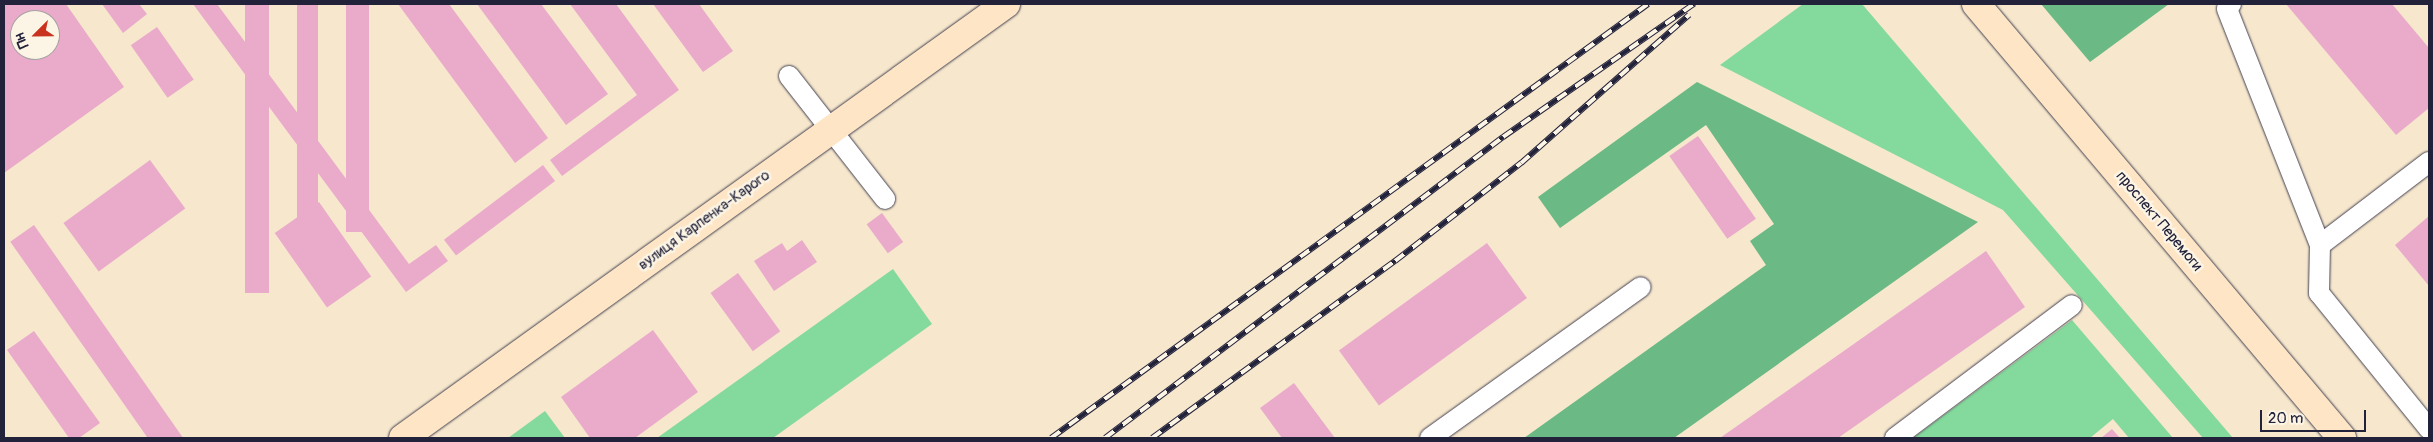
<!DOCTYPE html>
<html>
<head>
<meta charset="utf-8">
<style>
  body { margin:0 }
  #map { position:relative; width:2433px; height:442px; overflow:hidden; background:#f6e7cd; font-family:Pangolin,sans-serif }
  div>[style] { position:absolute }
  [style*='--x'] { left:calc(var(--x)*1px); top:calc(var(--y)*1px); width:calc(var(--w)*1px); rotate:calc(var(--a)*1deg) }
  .green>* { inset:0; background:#84d99c }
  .forest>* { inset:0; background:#6bb984 }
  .building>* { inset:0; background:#eaabcb; transform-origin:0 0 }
  .roads { filter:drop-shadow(0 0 1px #424051) drop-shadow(0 0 1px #424051) }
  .lane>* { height:20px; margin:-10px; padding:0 10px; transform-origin:10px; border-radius:10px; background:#fff }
  .secondary>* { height:28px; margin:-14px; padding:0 14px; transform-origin:14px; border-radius:14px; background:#fde5c5 }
  .rail>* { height:5.5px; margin-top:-2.75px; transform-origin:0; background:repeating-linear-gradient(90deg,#fcf5e5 0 11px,#22223b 0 22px); box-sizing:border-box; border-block:1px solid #22223b }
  span { translate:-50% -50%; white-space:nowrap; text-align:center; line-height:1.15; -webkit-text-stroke:5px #fcf5e5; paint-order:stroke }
  .street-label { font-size:15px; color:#22223b }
  .frame { position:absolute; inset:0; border:5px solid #22223b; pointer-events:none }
  .north { position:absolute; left:10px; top:10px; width:50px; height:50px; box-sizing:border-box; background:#fcf5e5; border:1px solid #a5a1a1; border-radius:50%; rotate:247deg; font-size:14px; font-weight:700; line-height:20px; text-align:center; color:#22223b }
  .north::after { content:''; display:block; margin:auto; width:18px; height:22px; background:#c8321e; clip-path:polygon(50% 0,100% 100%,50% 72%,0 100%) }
  .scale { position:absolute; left:2260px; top:410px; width:106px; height:22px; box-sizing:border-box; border:2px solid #22223b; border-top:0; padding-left:6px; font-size:15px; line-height:18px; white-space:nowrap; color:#22223b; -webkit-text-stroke:4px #fcf5e5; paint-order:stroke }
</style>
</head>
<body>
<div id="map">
  <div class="green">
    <i style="clip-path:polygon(1803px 4px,1862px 4px,2233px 438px,2203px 438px,2003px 210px,1720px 65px)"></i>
    <i style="clip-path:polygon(893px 269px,932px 324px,773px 438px,657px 438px)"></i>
    <i style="clip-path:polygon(2072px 320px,2173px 438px,2129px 438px,2113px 419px,2090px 438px,1913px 438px)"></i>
    <i style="clip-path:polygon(545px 411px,565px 438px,508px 438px)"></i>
  </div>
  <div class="forest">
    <i style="clip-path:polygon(2041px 4px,2169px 4px,2090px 62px)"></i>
    <i style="clip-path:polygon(1697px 82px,1978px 222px,1674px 438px,1524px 438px,1766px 265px,1750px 241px,1774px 224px,1706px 125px,1560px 228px,1538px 197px)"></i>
  </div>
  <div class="building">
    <i style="clip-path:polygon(evenodd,4px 4px,66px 4px,124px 87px,4px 173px,4px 4px,20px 20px,50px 20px,50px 50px,20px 50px,20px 20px)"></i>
    <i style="clip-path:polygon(102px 4px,139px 4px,147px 14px,123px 33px)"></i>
    <i style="clip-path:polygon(193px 4px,217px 4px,409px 264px,436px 245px,448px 261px,406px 292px)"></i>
    <i style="left:245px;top:4px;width:24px;height:289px"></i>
    <i style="left:297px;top:4px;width:21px;height:257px"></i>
    <i style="left:346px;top:4px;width:23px;height:228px"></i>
    <i style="clip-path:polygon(398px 4px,449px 4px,548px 138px,515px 163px)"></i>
    <i style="clip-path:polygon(477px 4px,541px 4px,608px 94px,566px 125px)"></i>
    <i style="clip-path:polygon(570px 4px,616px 4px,679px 90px,562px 176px,550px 160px,637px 95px)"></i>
    <i style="clip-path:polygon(653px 4px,699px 4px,733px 51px,703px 72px)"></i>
    <i style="clip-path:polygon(2286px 4px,2392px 4px,2429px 48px,2429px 108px,2396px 135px)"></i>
    <i style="left:157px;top:27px;width:64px;height:32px;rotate:55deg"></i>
    <i style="left:1698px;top:136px;width:101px;height:35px;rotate:55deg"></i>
    <i style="left:150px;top:160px;width:60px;height:107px;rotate:54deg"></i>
    <i style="left:543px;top:165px;width:20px;height:124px;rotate:53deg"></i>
    <i style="left:319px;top:202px;width:91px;height:54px;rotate:55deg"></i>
    <i style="left:882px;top:213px;width:36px;height:19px;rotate:54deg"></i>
    <i style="clip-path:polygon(2429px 216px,2429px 286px,2395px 245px)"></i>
    <i style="left:34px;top:225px;width:261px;height:29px;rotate:55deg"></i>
    <i style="clip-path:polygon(802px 240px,817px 262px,774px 291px,754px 261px,782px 243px,787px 251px)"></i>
    <i style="left:1487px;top:243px;width:68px;height:183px;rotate:54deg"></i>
    <i style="clip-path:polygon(1986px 251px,2025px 307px,1988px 333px,1838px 438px,1720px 438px)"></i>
    <i style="left:738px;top:273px;width:72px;height:34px;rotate:54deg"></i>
    <i style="clip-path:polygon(653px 330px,698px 392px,635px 438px,590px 438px,561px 397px)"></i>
    <i style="clip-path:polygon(34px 331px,100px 423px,79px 438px,69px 438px,7px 350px)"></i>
    <i style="clip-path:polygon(1294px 383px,1335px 438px,1282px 438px,1260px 408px)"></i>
    <i style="clip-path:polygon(2112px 429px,2120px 438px,2101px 438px)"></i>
  </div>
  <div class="roads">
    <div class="lane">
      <i style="--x:2231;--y:4;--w:6;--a:129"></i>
      <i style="--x:2227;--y:9;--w:254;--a:68.5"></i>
      <i style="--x:2320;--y:245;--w:48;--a:91.2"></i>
      <i style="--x:2319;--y:293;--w:175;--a:51"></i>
      <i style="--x:789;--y:76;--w:156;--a:52"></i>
      <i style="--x:2320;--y:245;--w:137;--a:-37.3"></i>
      <i style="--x:1430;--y:438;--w:259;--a:-35.6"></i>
      <i style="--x:1895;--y:438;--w:221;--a:-36.9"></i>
    </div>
    <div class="secondary">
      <i style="--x:1976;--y:4;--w:568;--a:49.86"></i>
      <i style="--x:403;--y:438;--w:743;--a:-35.74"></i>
    </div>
  </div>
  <div class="rail">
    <i style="--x:1051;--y:438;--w:738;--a:-36.02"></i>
    <i style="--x:1105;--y:438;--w:499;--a:-37.1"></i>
    <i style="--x:1503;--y:137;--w:233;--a:-34.9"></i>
    <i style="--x:1152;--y:438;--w:301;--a:-36.1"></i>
    <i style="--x:1395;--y:261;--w:160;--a:-37.9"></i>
    <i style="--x:1521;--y:163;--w:224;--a:-41.4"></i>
  </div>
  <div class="street-label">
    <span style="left:704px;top:220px;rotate:-36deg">вулиця Карпенка-Карого</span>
    <span style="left:2159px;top:221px;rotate:50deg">проспект Перемоги</span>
  </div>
  <div class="frame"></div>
  <div class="north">Пн</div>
  <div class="scale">20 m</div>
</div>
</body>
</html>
